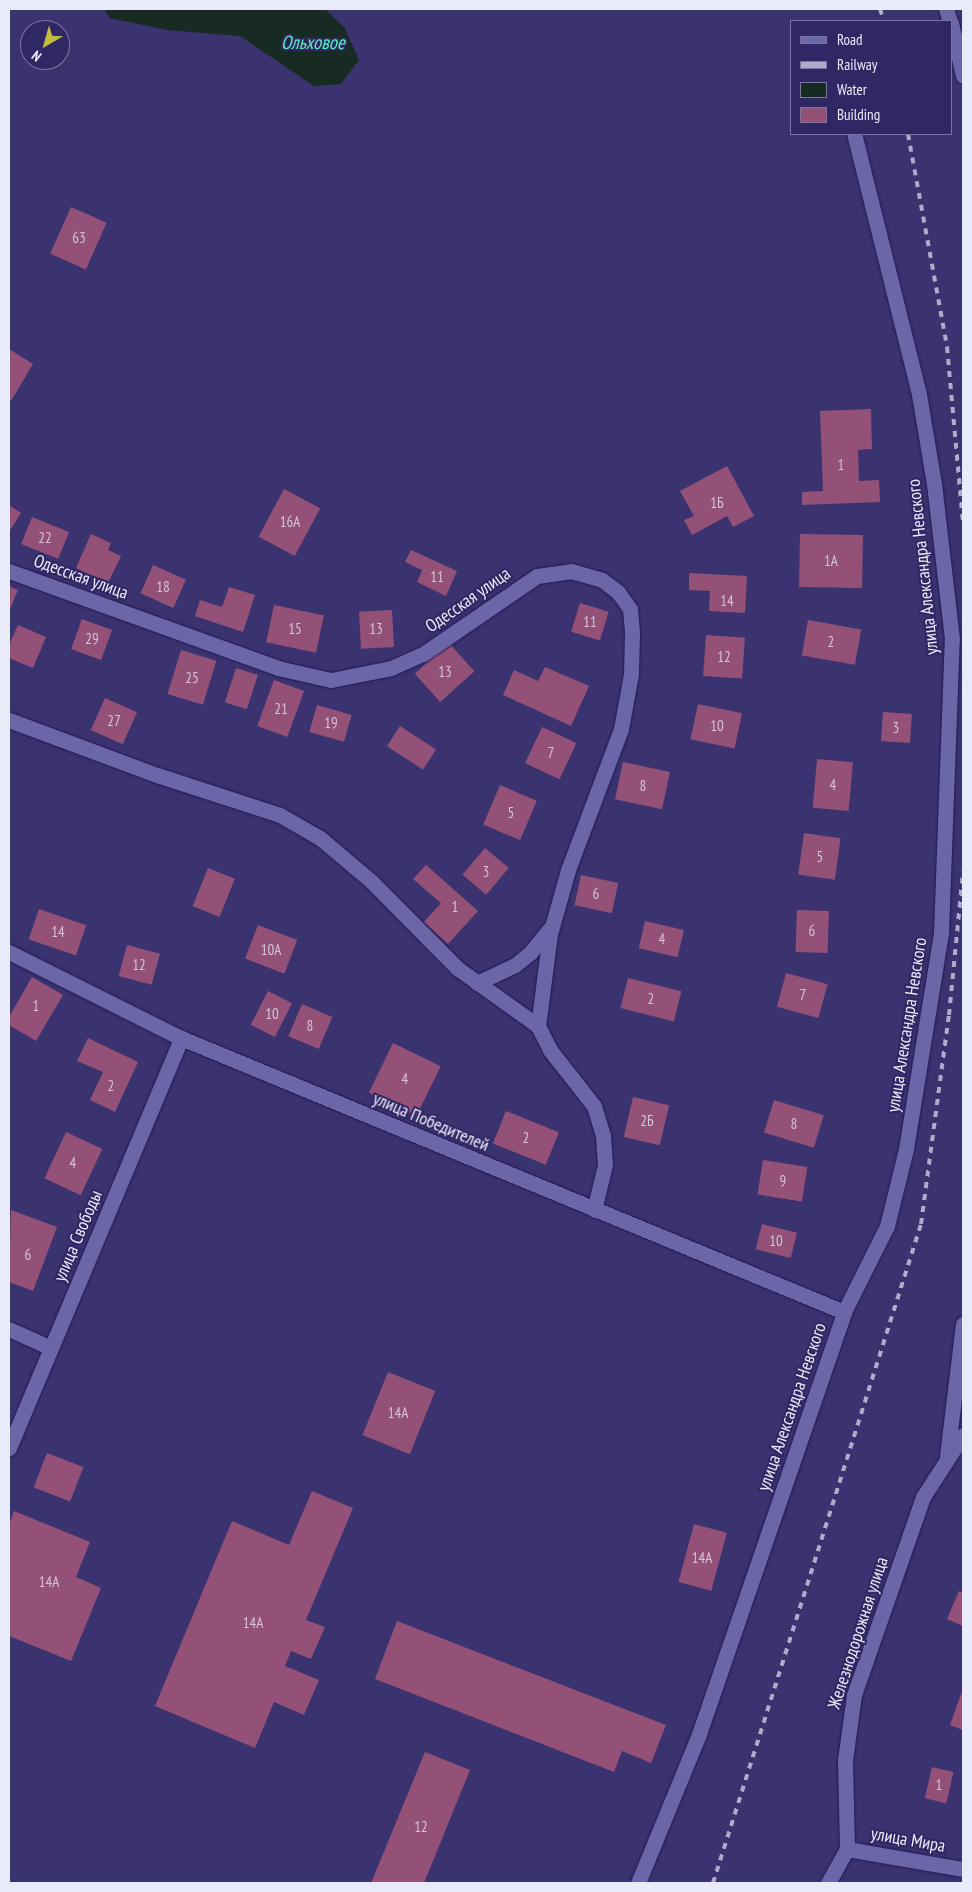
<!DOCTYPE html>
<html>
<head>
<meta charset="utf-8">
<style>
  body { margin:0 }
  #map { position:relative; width:972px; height:1892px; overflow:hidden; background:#3a3370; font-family:"PT Sans Narrow",sans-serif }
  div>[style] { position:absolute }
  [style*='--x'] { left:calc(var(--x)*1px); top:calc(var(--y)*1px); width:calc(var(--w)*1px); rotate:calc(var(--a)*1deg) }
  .water>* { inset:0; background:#172b23 }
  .building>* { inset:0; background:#945177; transform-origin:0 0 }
  .roads { filter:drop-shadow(0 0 1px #231852) drop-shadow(0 0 1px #231852) }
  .minor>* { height:15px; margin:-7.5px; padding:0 7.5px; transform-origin:7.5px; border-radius:7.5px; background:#6a66a7 }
  .rail>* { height:4px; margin-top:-2px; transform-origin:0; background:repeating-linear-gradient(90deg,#aeaccb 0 6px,transparent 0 12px) }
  span { translate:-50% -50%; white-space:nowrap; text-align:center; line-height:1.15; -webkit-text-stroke:4px #302864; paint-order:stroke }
  .number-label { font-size:15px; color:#d4c4d9 }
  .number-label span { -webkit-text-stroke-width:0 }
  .street-label { font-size:18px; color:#eaebfa }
  .water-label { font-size:19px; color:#5beeb9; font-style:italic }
  .frame { position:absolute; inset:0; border:10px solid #eaebfa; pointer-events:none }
  .legend { position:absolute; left:790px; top:20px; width:162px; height:115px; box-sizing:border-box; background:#302864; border:1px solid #7a76a0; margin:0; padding:6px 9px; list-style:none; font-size:15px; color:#eaebfa }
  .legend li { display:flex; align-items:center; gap:10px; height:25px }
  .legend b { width:25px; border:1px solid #7a76a0 }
  .north { position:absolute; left:20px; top:20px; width:50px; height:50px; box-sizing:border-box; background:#302864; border:1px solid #7a76a0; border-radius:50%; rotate:218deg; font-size:14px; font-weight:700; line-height:20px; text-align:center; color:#eaebfa }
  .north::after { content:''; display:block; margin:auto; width:18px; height:22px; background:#c4bc3d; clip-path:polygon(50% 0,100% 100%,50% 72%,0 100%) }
</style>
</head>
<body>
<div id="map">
  <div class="water">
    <i style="clip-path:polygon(104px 9px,325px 9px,344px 27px,359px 60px,341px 84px,314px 86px,240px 36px,167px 30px,110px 18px)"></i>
  </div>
  <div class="building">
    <i style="left:71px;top:207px;width:39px;height:51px;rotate:24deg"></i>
    <i style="clip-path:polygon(9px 349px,33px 364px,11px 401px,9px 399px)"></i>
    <i style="clip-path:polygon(871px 409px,872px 449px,858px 450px,859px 481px,879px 480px,880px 502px,802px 505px,802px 492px,823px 491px,820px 411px)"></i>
    <i style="clip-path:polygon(727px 466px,754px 516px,733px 527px,727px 516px,692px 535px,684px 520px,694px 516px,680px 491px)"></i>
    <i style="left:284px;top:489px;width:41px;height:54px;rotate:28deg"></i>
    <i style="clip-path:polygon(9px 505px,21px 513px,9px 532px)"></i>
    <i style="left:32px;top:517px;width:40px;height:29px;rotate:22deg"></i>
    <i style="clip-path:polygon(91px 534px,111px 543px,108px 550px,121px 556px,108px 583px,76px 568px)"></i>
    <i style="left:800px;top:534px;width:63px;height:53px;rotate:1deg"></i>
    <i style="clip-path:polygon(411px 550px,457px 571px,446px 596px,417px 582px,422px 570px,405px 562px)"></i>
    <i style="left:153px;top:565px;width:36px;height:31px;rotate:24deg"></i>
    <i style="clip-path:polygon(689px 573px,747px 576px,745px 613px,709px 611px,710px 591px,689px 590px)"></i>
    <i style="clip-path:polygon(9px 586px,18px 590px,9px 612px)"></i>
    <i style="clip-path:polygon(229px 587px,255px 595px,243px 632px,195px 616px,200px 600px,222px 607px)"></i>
    <i style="left:580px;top:603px;width:30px;height:30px;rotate:17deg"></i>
    <i style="left:274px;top:605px;width:51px;height:38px;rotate:12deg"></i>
    <i style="left:392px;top:610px;width:37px;height:33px;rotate:87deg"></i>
    <i style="left:82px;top:619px;width:32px;height:32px;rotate:20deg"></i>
    <i style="left:808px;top:620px;width:54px;height:36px;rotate:10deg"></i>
    <i style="clip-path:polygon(18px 625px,46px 637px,33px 668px,9px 658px,9px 645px)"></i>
    <i style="left:706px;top:635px;width:39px;height:41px;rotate:4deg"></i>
    <i style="left:449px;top:643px;width:38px;height:46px;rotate:48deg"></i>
    <i style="left:181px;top:650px;width:37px;height:46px;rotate:17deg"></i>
    <i style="clip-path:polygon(545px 667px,589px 686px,571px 726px,503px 695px,514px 670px,538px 681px)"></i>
    <i style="left:236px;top:668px;width:23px;height:36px;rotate:18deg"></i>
    <i style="left:274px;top:680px;width:32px;height:49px;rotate:20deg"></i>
    <i style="left:105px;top:698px;width:35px;height:35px;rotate:24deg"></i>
    <i style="left:698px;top:704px;width:45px;height:36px;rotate:12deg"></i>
    <i style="left:317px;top:705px;width:36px;height:28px;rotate:16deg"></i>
    <i style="left:883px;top:712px;width:29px;height:29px;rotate:4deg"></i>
    <i style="left:400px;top:726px;width:43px;height:24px;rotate:33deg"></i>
    <i style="left:542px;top:727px;width:38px;height:40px;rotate:25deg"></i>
    <i style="left:817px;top:759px;width:36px;height:49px;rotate:5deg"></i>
    <i style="left:623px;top:762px;width:48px;height:38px;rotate:12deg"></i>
    <i style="left:500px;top:785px;width:40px;height:43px;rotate:23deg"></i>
    <i style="left:804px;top:833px;width:37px;height:42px;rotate:8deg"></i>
    <i style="left:485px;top:848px;width:31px;height:35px;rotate:40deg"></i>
    <i style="clip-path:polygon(426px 865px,478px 911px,448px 944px,424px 922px,441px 903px,413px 879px)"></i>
    <i style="left:208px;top:868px;width:29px;height:41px;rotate:22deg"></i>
    <i style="left:581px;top:875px;width:38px;height:31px;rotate:12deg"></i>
    <i style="left:39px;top:909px;width:50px;height:32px;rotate:19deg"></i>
    <i style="left:797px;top:910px;width:32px;height:42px;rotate:2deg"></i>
    <i style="left:645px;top:921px;width:40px;height:28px;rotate:13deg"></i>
    <i style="left:258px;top:925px;width:42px;height:36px;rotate:21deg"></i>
    <i style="left:127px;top:945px;width:34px;height:32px;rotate:15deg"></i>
    <i style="left:786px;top:973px;width:43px;height:35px;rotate:15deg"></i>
    <i style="clip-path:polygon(32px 977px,63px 995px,36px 1041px,9px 1025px,9px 1017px)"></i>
    <i style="left:628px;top:978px;width:55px;height:31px;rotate:14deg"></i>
    <i style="left:268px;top:991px;width:27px;height:38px;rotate:27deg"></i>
    <i style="left:302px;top:1004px;width:33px;height:35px;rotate:23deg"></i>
    <i style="clip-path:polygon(88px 1038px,138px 1062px,115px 1112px,90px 1100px,103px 1072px,77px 1061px)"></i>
    <i style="left:393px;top:1043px;width:53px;height:55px;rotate:26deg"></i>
    <i style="left:633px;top:1097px;width:37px;height:41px;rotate:13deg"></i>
    <i style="left:774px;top:1100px;width:52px;height:34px;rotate:17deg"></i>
    <i style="left:506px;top:1111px;width:57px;height:35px;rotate:22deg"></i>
    <i style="left:66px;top:1132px;width:40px;height:51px;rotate:25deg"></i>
    <i style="left:763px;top:1160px;width:45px;height:35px;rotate:9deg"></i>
    <i style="clip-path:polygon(11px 1210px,57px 1227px,33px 1291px,9px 1282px)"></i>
    <i style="left:762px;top:1224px;width:36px;height:26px;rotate:14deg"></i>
    <i style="left:388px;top:1372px;width:51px;height:68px;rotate:22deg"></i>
    <i style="left:47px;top:1453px;width:39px;height:37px;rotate:21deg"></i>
    <i style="clip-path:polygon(312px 1491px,353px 1508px,306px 1620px,325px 1627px,311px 1659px,291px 1651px,285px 1666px,319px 1680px,304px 1715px,274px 1702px,255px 1748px,155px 1706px,232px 1521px,289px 1545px)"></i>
    <i style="clip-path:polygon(14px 1511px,90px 1542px,76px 1577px,101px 1588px,71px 1661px,9px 1636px,9px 1525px)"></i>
    <i style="left:694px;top:1524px;width:34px;height:60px;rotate:15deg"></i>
    <i style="clip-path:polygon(959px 1591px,963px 1593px,963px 1626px,947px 1619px)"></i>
    <i style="clip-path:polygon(397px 1621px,666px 1725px,651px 1763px,622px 1751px,614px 1772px,375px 1679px)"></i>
    <i style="clip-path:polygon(963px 1689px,963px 1730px,950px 1725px)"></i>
    <i style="clip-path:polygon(425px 1752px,470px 1770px,424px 1883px,371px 1883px)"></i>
    <i style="left:932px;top:1767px;width:22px;height:32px;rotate:13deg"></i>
  </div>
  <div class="roads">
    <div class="minor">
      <i style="--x:946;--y:9;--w:13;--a:72"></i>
      <i style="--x:951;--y:23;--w:54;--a:77.2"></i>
      <i style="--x:9;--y:571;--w:286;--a:19.8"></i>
      <i style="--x:278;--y:668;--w:54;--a:12.8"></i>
      <i style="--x:331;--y:680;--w:61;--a:-11.3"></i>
      <i style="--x:391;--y:668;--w:35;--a:-24"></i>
      <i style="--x:423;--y:654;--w:138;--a:-34.4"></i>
      <i style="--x:537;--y:576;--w:34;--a:-8"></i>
      <i style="--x:571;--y:571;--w:32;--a:16"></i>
      <i style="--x:602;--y:580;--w:20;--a:37"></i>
      <i style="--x:618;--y:592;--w:21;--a:55"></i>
      <i style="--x:630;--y:609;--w:24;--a:85"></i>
      <i style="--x:632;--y:633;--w:41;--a:91.4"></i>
      <i style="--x:631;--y:674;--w:56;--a:100.3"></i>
      <i style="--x:621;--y:729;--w:151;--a:110.6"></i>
      <i style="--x:568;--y:870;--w:66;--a:105.7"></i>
      <i style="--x:550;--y:934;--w:93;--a:97.4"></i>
      <i style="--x:538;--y:1026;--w:27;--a:63"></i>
      <i style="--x:550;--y:1050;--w:71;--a:51.8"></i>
      <i style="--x:594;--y:1106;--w:31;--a:73"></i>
      <i style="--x:603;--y:1136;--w:29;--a:86"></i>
      <i style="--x:605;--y:1165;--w:46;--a:103.7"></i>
      <i style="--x:9;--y:720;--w:158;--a:20.4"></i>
      <i style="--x:157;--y:775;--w:129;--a:18"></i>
      <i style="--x:280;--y:815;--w:46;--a:29.9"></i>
      <i style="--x:320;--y:838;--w:68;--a:40.2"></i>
      <i style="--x:372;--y:882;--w:121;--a:45.3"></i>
      <i style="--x:457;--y:968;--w:100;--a:35.6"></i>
      <i style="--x:9;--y:952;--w:192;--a:26.6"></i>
      <i style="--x:181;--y:1038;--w:717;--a:22.45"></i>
      <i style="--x:477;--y:983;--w:42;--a:-25.3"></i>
      <i style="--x:515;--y:965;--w:19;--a:-39"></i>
      <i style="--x:530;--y:953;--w:33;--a:-51"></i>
      <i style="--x:9;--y:1329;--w:46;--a:24.3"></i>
      <i style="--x:9;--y:1448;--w:445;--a:-67.2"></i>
      <i style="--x:947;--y:1456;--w:133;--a:-83.1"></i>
      <i style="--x:847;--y:1849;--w:118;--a:9.8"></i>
      <i style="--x:638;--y:1883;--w:161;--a:-67.7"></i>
      <i style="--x:699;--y:1734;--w:446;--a:-71"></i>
      <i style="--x:844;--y:1312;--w:96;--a:-63.4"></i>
      <i style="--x:887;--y:1226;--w:79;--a:-76.1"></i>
      <i style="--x:906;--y:1149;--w:219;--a:-80.8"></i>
      <i style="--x:941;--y:933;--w:294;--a:-87.9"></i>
      <i style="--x:952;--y:639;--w:156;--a:-96.6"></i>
      <i style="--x:934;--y:484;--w:91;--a:-99.5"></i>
      <i style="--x:919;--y:394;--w:268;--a:-104"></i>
      <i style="--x:828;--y:1883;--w:39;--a:-61"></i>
      <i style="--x:847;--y:1849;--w:89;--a:-91.3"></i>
      <i style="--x:845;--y:1760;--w:66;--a:-82.1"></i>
      <i style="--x:854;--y:1695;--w:210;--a:-70.8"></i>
      <i style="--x:923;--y:1497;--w:74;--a:-57.2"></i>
    </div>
  </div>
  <div class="rail">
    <i style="--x:880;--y:9;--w:13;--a:72"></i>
    <i style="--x:908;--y:134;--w:217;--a:79.6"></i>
    <i style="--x:947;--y:347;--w:178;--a:84.8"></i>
    <i style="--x:713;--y:1883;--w:691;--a:-72.48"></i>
    <i style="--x:921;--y:1224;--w:211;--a:-82.4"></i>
    <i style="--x:949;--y:1015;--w:144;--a:-84.4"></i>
  </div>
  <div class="number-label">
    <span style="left:79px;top:238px">63</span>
    <span style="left:841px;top:465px">1</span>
    <span style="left:717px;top:503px">1Б</span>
    <span style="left:290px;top:522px">16А</span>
    <span style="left:45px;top:538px">22</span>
    <span style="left:831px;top:561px">1А</span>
    <span style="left:437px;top:577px">11</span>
    <span style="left:163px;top:587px">18</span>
    <span style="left:727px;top:601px">14</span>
    <span style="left:590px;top:622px">11</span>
    <span style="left:295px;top:629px">15</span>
    <span style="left:376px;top:629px">13</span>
    <span style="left:92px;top:639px">29</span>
    <span style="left:831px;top:642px">2</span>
    <span style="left:724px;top:657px">12</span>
    <span style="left:445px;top:672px">13</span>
    <span style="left:192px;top:678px">25</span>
    <span style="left:281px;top:709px">21</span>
    <span style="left:114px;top:721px">27</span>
    <span style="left:331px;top:723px">19</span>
    <span style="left:717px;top:726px">10</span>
    <span style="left:896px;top:728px">3</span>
    <span style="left:551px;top:753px">7</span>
    <span style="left:833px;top:785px">4</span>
    <span style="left:643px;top:786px">8</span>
    <span style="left:511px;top:813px">5</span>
    <span style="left:820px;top:857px">5</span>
    <span style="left:486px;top:872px">3</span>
    <span style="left:596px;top:894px">6</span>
    <span style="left:455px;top:907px">1</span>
    <span style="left:812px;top:931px">6</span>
    <span style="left:58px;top:932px">14</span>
    <span style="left:662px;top:939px">4</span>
    <span style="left:271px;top:950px">10А</span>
    <span style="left:139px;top:965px">12</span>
    <span style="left:803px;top:995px">7</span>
    <span style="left:651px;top:999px">2</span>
    <span style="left:36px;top:1006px">1</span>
    <span style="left:272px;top:1014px">10</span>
    <span style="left:310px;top:1026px">8</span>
    <span style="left:405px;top:1079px">4</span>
    <span style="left:111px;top:1086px">2</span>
    <span style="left:647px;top:1121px">2Б</span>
    <span style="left:794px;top:1124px">8</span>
    <span style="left:526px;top:1138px">2</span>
    <span style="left:73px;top:1163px">4</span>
    <span style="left:783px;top:1181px">9</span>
    <span style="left:776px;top:1241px">10</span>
    <span style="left:28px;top:1255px">6</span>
    <span style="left:398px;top:1413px">14А</span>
    <span style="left:702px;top:1558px">14А</span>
    <span style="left:49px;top:1582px">14А</span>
    <span style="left:253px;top:1623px">14А</span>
    <span style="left:939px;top:1785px">1</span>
    <span style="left:421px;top:1827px">12</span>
  </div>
  <div class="street-label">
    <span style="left:923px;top:567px;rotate:-96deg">улица Александра Невского</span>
    <span style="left:81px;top:577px;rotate:20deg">Одесская улица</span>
    <span style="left:468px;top:600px;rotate:-35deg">Одесская улица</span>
    <span style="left:907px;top:1025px;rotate:-81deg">улица Александра Невского</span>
    <span style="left:431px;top:1122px;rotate:23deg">улица Победителей</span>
    <span style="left:78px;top:1236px;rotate:-67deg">улица Свободы</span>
    <span style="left:792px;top:1407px;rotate:-71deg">улица Александра Невского</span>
    <span style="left:858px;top:1633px;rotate:-72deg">Железнодорожная улица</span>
    <span style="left:908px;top:1840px;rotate:10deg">улица Мира</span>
  </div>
  <div class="water-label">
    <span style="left:313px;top:43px">Ольховое</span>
  </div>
  <div class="frame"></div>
  <ul class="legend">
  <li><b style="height:6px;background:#6a66a7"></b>Road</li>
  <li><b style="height:6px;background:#aeaccb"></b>Railway</li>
  <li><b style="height:14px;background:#172b23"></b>Water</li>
  <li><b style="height:14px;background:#945177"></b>Building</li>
  </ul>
  <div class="north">N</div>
</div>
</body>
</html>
